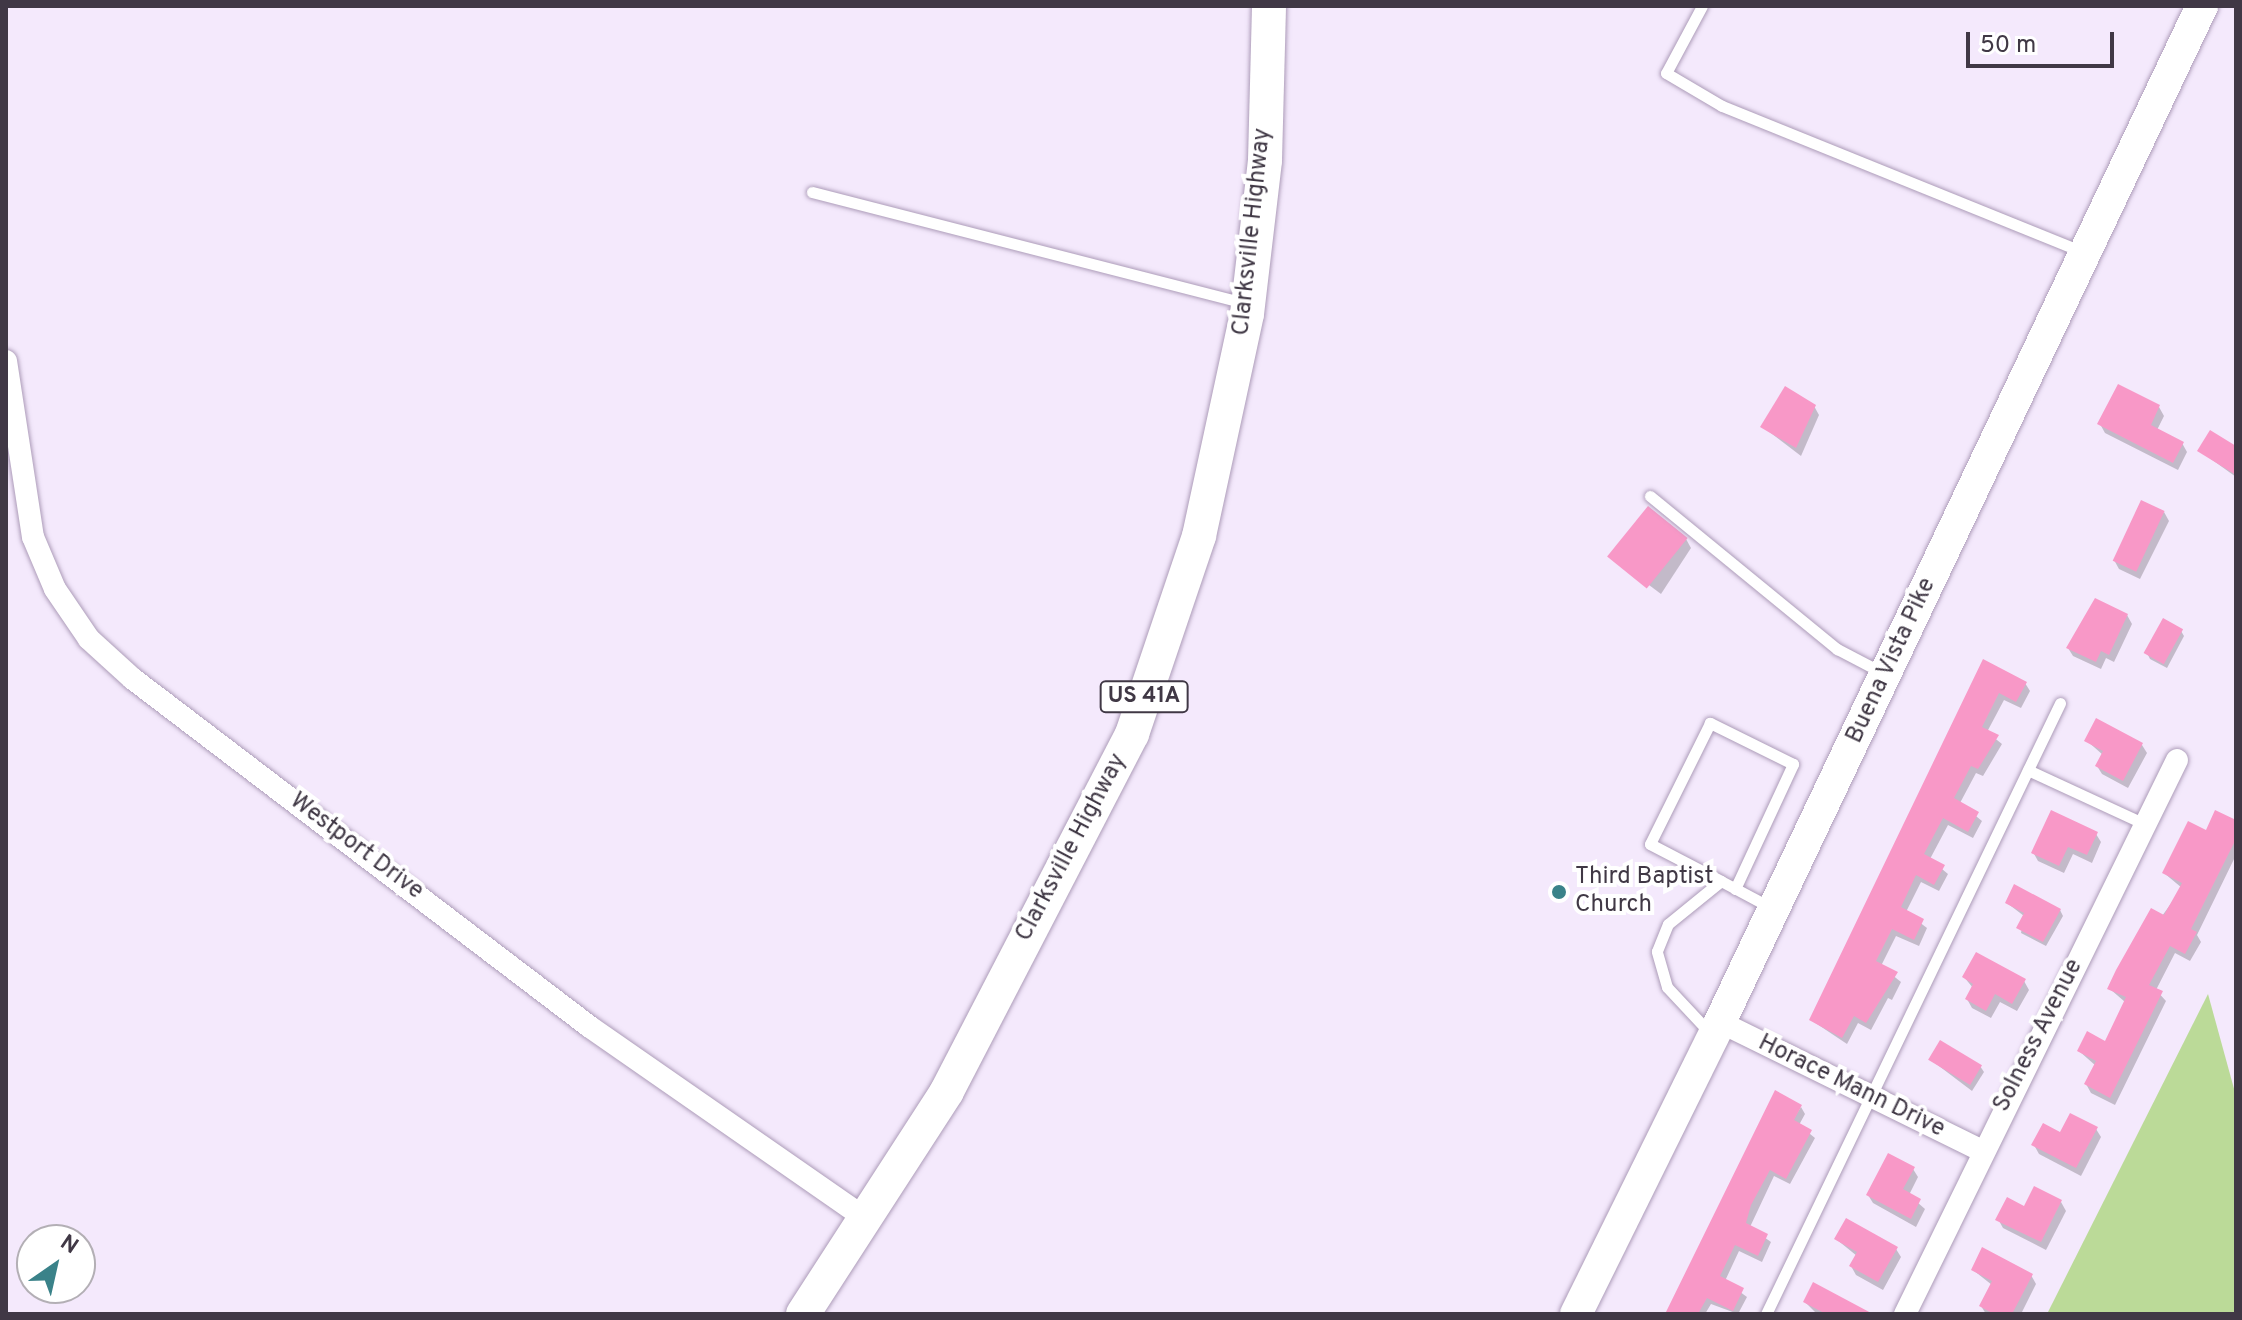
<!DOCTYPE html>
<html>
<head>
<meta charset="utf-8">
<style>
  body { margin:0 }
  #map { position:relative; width:2242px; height:1320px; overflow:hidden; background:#f4e9fc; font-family:Overpass,sans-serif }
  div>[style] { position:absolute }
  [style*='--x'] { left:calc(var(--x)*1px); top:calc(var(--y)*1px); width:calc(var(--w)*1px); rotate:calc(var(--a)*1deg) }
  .green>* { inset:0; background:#bbda98 }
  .shadow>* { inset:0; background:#0003 }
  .building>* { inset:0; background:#f898c7; transform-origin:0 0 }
  .roads { filter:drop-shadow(0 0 2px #ad9cb9) drop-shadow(0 0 2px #ad9cb9) }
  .service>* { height:11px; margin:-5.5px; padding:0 5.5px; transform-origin:5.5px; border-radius:5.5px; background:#fff }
  .minor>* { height:22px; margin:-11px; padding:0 11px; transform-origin:11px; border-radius:11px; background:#fff }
  .secondary>* { height:32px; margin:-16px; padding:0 16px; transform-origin:16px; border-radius:16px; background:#fff }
  .primary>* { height:34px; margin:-17px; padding:0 17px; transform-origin:17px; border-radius:17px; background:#fff }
  .dots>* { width:22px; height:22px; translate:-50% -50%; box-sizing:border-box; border:4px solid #fff; border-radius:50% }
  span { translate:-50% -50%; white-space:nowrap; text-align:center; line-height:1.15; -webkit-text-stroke:8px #fff; paint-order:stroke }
  .shield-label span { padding:2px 6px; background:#fff; border:2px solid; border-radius:6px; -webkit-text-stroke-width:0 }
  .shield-label { font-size:22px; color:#403845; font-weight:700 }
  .street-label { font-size:24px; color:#403845 }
  .poi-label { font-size:24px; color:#403845 }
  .left { translate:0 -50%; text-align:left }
  .frame { position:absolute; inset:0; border:8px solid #403845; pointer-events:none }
  .north { position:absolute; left:16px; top:1224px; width:80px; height:80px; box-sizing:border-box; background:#fff; border:2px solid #b3afb5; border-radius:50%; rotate:34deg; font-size:22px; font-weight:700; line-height:32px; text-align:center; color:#403845 }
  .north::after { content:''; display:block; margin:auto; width:28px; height:36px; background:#3a8289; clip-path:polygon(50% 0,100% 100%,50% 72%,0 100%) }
  .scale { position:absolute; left:1966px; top:32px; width:148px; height:36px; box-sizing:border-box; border:4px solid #403845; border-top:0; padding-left:10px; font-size:24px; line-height:28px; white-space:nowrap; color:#403845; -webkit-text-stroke:6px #fff; paint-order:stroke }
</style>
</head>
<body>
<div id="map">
  <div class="green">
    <i style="clip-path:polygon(2208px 994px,2236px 1096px,2236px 1314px,2047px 1314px)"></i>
  </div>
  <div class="shadow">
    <i style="clip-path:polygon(1814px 406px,1819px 415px,1801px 456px,1763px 427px)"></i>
    <i style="clip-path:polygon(2159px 407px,2164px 416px,2157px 430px,2182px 443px,2187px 452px,2178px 470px,2105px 433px,2100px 424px)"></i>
    <i style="clip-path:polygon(2236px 448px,2236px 477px,2200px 451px)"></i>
    <i style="clip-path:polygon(2164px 512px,2169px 521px,2140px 579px,2119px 569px,2114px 560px)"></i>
    <i style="clip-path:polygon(1686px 539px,1691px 548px,1661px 594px,1617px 561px)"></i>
    <i style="clip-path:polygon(2127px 615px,2132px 624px,2114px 662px,2106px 658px,2101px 669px,2073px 656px,2068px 648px)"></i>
    <i style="clip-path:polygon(2181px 631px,2184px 636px,2167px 668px,2150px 659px,2147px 653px)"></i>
    <i style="clip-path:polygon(1984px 662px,2025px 683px,2030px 691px,2021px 708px,2004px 700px,1987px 732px,2002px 744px,1983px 776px,1976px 773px,1960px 803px,1982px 821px,1973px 838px,1948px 825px,1930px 859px,1948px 874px,1939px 891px,1921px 882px,1906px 912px,1927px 928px,1919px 946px,1896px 936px,1881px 966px,1901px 982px,1892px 1000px,1888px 998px,1871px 1030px,1858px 1023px,1847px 1044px,1811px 1020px)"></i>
    <i style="clip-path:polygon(2086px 740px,2142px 745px,2147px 753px,2128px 788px,2102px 774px,2097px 766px,2103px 755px)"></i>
    <i style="clip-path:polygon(2236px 822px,2236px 855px,2197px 935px,2201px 942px,2190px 961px,2175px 953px,2156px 990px,2166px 1001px,2115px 1105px,2091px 1093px,2086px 1084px,2096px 1066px,2079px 1051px,2106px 1044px,2125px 1002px,2110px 989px,2182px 888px,2164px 873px,2207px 832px)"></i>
    <i style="clip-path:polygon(2096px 834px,2101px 842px,2092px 863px,2073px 854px,2064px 873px,2038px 861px,2033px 852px)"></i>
    <i style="clip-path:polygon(2007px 903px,2060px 910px,2063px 916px,2046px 946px,2021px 933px,2024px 916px)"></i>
    <i style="clip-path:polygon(1964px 977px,2024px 981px,2029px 990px,2017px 1011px,2000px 1002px,1991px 1018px,1972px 1008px,1967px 999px,1973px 988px)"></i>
    <i style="clip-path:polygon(1931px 1060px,1980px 1066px,1984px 1072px,1972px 1091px)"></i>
    <i style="clip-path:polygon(1801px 1107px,1805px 1114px,1799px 1125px,1815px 1138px,1790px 1184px,1774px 1176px,1750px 1227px,1771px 1242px,1762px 1262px,1739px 1251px,1725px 1281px,1747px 1297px,1738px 1314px,1711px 1304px,1705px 1314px,1669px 1314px)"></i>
    <i style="clip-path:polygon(2096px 1129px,2101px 1137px,2081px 1176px,2039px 1154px,2034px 1145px)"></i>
    <i style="clip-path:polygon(1913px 1169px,1918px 1177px,1909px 1195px,1925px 1209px,1916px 1227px,1873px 1203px,1868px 1195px)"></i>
    <i style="clip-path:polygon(2061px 1202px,2066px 1211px,2046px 1250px,2003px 1228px,1998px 1219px)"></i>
    <i style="clip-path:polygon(1836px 1239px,1896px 1249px,1901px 1257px,1883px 1290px,1856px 1275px,1851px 1266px,1857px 1256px)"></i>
    <i style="clip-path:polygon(1973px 1270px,2031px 1275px,2036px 1284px,2021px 1314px,1986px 1314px,1981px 1306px,1992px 1285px)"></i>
    <i style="clip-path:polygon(1805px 1302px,1866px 1314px,1817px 1314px)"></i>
  </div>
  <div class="building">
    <i style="clip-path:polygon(2118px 384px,2160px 405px,2151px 425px,2184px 442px,2173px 463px,2097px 424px)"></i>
    <i style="clip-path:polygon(1785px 386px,1816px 405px,1796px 448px,1760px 427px)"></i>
    <i style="clip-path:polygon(2210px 430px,2236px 446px,2236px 475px,2197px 451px)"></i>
    <i style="left:2141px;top:500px;width:26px;height:67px;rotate:25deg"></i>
    <i style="left:1648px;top:506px;width:51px;height:65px;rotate:39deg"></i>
    <i style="clip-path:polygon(2095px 598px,2128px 614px,2109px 655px,2101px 651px,2096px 662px,2066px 648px)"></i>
    <i style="left:2163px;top:618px;width:23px;height:40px;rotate:29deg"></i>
    <i style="clip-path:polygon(1983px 659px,2027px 682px,2016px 702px,1999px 693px,1982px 727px,1999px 735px,1978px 769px,1971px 766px,1954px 798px,1979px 812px,1968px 832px,1943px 818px,1924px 854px,1945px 865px,1934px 885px,1916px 875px,1901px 907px,1924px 919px,1914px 940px,1892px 929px,1876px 961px,1898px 972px,1866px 1023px,1854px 1016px,1842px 1038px,1809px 1020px)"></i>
    <i style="clip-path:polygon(2096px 718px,2143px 743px,2123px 781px,2095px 766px,2103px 751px,2084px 741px)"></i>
    <i style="clip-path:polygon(2051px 810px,2098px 832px,2087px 855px,2068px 847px,2059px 866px,2031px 853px)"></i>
    <i style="clip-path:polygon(2215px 810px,2236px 820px,2236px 839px,2191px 929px,2197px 932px,2185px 954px,2170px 946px,2149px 985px,2163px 991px,2110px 1098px,2084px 1084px,2096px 1061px,2077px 1051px,2087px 1031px,2105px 1041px,2126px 997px,2107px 989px,2116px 970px,2151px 908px,2164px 915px,2182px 883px,2162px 873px,2188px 821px,2206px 830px)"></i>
    <i style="clip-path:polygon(2014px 884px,2061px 909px,2043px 942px,2016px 928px,2024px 913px,2005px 903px)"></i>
    <i style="clip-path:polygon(1976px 952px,2026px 979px,2012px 1004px,1995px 994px,1986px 1011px,1965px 999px,1973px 984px,1962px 977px)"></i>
    <i style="left:1940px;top:1040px;width:49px;height:23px;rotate:31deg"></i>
    <i style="clip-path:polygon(1775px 1090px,1802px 1105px,1794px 1120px,1812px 1130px,1786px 1179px,1770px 1170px,1751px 1205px,1746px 1223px,1768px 1234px,1758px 1256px,1735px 1245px,1720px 1276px,1744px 1288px,1733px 1311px,1707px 1298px,1698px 1314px,1665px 1314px)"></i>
    <i style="clip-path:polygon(2070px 1113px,2098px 1127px,2076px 1168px,2031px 1145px,2043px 1123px,2060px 1132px)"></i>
    <i style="clip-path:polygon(1888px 1153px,1915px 1167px,1903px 1189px,1921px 1199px,1911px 1219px,1866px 1195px)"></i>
    <i style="clip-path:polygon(2034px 1186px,2062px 1200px,2041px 1242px,1995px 1220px,2007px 1197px,2024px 1206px)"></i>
    <i style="clip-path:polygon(1846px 1218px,1898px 1247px,1878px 1282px,1849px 1266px,1857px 1252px,1834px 1239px)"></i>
    <i style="clip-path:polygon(1982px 1247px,2033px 1274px,2012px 1314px,1994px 1314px,1979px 1306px,1992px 1281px,1971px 1270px)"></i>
    <i style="clip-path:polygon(1813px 1282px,1873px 1314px,1826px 1314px,1803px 1302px)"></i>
  </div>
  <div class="roads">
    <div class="service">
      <i style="--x:1702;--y:6;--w:76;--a:118.2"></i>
      <i style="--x:1666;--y:73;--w:65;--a:30.5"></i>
      <i style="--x:1722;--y:106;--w:387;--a:22"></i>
      <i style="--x:812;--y:192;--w:446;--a:14.4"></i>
      <i style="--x:1650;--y:496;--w:242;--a:39.3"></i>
      <i style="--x:1837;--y:649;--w:50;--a:27.6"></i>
      <i style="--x:2028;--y:770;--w:129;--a:24.8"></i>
      <i style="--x:1735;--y:889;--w:138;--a:-65.1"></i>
      <i style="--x:1793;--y:764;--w:93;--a:-153.7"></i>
      <i style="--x:1710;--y:723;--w:135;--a:116.4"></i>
      <i style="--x:1650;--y:844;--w:80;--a:27.5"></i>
      <i style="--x:1721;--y:881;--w:55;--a:28"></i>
      <i style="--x:1710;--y:1033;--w:63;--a:-133.1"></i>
      <i style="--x:1667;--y:987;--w:37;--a:-106"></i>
      <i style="--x:1657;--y:951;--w:29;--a:-68"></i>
      <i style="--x:1668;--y:924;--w:68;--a:-39.1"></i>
      <i style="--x:1766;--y:1314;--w:678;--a:-64.3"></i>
    </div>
    <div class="minor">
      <i style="--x:6;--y:361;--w:178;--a:81.3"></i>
      <i style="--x:33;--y:537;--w:56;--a:67.1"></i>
      <i style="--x:55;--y:589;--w:60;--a:55.8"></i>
      <i style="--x:89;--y:639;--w:59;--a:42.3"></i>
      <i style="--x:133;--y:679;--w:574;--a:37.29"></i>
      <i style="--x:590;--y:1027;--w:338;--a:34.8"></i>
      <i style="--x:1720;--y:1022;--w:292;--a:26.2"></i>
      <i style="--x:1905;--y:1314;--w:617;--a:-63.85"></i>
    </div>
    <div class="secondary">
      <i style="--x:1576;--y:1314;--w:326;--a:-63.7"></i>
      <i style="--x:1720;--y:1022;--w:1125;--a:-64.62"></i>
    </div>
    <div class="primary">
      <i style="--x:803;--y:1314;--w:265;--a:-57.1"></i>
      <i style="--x:947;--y:1091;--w:402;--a:-62.6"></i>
      <i style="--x:1132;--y:734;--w:209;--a:-71.3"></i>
      <i style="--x:1199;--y:536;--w:227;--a:-77.8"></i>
      <i style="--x:1247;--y:314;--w:155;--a:-83.3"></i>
      <i style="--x:1265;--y:160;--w:154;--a:-88.5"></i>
    </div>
  </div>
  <div class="dots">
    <i style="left:1559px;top:892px;background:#3a8289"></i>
  </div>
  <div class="shield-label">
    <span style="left:1144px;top:697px">US 41A</span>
  </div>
  <div class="street-label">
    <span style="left:1253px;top:232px;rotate:-84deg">Clarksville Highway</span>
    <span style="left:1892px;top:661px;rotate:-65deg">Buena Vista Pike</span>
    <span style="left:356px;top:847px;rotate:37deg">Westport Drive</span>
    <span style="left:1072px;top:848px;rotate:-62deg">Clarksville Highway</span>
    <span style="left:2039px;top:1036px;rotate:-63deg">Solness Avenue</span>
    <span style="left:1851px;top:1087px;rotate:26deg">Horace Mann Drive</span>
  </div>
  <div class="poi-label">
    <span class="left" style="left:1575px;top:892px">Third Baptist<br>Church</span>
  </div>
  <div class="frame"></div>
  <div class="north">N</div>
  <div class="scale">50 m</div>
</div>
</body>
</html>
